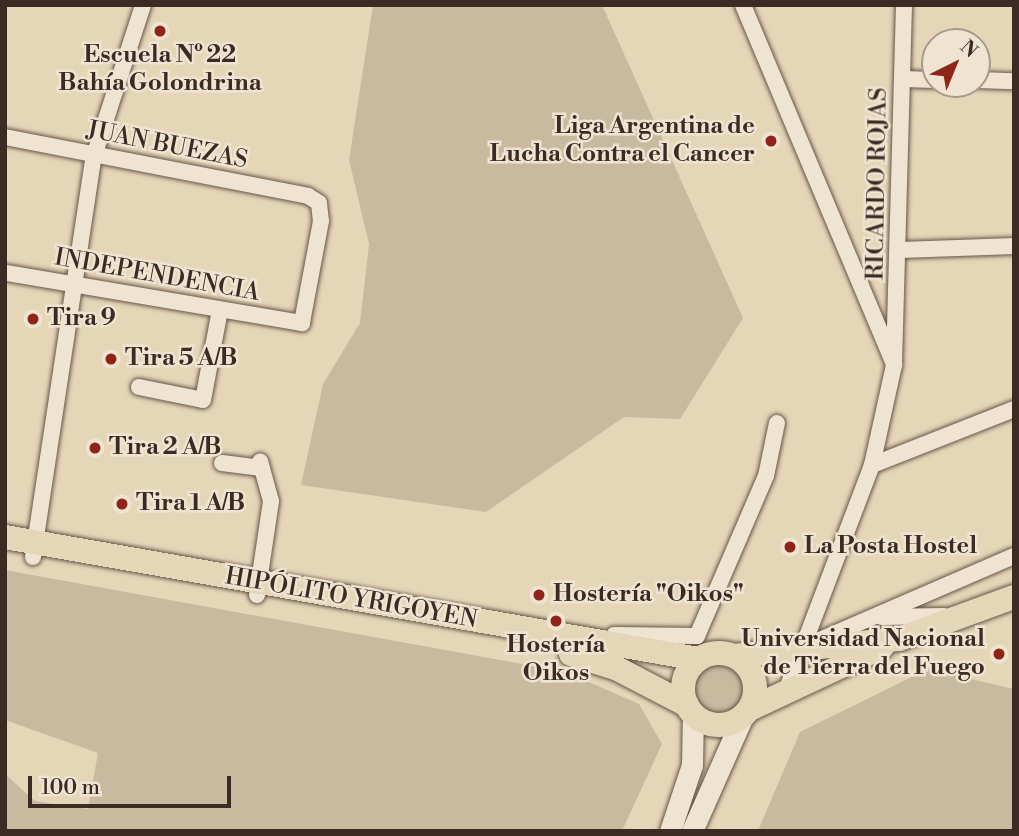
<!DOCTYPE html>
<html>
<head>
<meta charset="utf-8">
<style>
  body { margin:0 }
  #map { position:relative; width:1019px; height:836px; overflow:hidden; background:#e6d6b8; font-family:"Libre Bodoni",serif }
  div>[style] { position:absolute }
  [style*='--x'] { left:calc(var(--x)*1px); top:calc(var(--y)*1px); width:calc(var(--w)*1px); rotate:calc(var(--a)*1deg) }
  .green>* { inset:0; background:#c9b99f }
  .round { border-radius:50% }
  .roads { filter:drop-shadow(0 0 2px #665648) drop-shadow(0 0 2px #665648) }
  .street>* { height:16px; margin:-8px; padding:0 8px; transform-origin:8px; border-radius:8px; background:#efe4d1 }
  .secondary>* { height:21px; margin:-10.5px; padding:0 10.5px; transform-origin:10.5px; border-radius:10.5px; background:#efe4d1 }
  .primary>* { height:24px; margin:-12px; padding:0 12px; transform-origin:12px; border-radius:12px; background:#e6d6b8 }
  .primary>.ring { margin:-12px; padding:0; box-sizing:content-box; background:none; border:24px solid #e6d6b8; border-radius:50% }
  .dots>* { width:19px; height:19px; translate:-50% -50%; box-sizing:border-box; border:4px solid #efe4d1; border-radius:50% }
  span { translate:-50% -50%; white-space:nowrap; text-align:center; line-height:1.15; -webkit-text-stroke:5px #efe4d1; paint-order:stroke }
  .poi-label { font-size:24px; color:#3c2b23; font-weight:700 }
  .right { translate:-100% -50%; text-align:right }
  .left { translate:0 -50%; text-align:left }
  .street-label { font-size:24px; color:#3c2b23 }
  .frame { position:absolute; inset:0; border:7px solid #3c2b23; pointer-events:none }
  .north { position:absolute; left:921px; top:28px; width:70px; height:70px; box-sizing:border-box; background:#efe4d1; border:2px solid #a79a8b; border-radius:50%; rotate:43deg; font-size:19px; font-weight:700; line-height:28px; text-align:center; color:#3c2b23 }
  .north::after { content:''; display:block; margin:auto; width:24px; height:32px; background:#8f2418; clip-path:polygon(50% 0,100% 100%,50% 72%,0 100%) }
  .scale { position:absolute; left:28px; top:776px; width:203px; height:32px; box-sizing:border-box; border:4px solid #3c2b23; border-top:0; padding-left:9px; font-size:21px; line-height:24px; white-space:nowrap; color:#3c2b23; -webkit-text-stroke:5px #efe4d1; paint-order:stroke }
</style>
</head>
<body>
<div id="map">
  <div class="green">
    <i style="clip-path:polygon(373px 5px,602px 5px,743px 318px,680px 419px,624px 417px,486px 512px,301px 485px,323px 384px,360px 323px,369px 244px,349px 160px)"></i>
    <i style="clip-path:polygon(5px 570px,566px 672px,639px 704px,662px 744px,622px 831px,5px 831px,5px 774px,35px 801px,88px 809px,98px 753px,5px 720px)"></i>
    <i class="round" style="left:692px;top:660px;width:56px;height:56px"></i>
    <i style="clip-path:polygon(928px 669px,1014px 689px,1014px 831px,758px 831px,800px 732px)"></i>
  </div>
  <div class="roads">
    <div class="street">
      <i style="--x:743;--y:5;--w:390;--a:67.2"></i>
      <i style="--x:894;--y:365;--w:102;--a:102.4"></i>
      <i style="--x:872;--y:465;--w:242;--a:110.8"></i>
      <i style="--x:903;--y:79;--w:32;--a:2"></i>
      <i style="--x:977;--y:80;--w:37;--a:2"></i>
      <i style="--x:5;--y:137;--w:309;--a:11"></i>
      <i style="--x:308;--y:196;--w:13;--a:32"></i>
      <i style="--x:319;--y:203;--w:18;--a:84"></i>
      <i style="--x:321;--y:221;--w:104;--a:100.6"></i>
      <i style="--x:302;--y:323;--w:301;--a:-170.4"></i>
      <i style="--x:901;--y:250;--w:113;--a:-2"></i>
      <i style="--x:894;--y:363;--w:358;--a:-88.4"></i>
      <i style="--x:139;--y:387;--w:65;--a:11.5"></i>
      <i style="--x:203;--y:400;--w:92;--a:-79.3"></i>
      <i style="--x:222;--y:463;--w:40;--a:7.1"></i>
      <i style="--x:872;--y:465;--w:153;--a:-21.5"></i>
      <i style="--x:33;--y:557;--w:406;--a:-81.4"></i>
      <i style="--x:94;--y:156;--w:159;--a:-72"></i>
      <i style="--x:257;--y:595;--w:95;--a:-81.5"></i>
      <i style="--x:271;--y:501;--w:41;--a:-105.4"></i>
      <i style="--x:882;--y:617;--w:62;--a:-0.9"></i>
      <i style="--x:614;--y:635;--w:83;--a:0.7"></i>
      <i style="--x:697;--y:636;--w:174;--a:-66.7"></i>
      <i style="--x:766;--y:476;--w:54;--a:-78.3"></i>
      <i style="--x:808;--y:645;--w:224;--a:-23.4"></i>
    </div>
    <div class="secondary">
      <i style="--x:670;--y:831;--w:70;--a:-71.6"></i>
      <i style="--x:692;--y:765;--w:50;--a:-88.9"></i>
      <i style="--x:692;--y:831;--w:124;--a:-66.1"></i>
    </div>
    <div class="primary">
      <i style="--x:5;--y:537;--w:704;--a:9.98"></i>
      <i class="ring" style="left:683px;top:653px;width:48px;height:48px"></i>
      <i style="--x:571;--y:654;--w:49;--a:17.7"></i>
      <i style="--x:618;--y:669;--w:78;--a:27.6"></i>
      <i style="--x:734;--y:656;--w:166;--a:-5.9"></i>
      <i style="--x:899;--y:639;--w:122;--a:-20.1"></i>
      <i style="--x:750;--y:709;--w:146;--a:-25.2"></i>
    </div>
  </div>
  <div class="dots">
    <i style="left:160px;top:31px;background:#8f2418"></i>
    <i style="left:771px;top:141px;background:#8f2418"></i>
    <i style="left:33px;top:319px;background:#8f2418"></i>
    <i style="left:111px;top:359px;background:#8f2418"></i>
    <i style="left:95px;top:448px;background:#8f2418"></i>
    <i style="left:122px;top:504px;background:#8f2418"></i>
    <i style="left:790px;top:547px;background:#8f2418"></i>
    <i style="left:539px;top:595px;background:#8f2418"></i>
    <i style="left:556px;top:621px;background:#8f2418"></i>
    <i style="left:999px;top:654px;background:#8f2418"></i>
  </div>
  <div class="poi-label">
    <span style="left:160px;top:70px">Escuela Nº 22<br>Bahía Golondrina</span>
    <span class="right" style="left:755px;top:141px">Liga Argentina de<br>Lucha Contra el Cancer</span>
    <span class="left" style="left:47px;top:319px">Tira 9</span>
    <span class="left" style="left:125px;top:359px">Tira 5 A/B</span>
    <span class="left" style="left:109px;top:448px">Tira 2 A/B</span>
    <span class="left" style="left:136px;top:504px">Tira 1 A/B</span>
    <span class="left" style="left:804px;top:547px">La Posta Hostel</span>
    <span class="left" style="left:553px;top:595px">Hostería "Oikos"</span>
    <span class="right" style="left:985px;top:654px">Universidad Nacional<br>de Tierra del Fuego</span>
    <span style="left:556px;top:660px">Hostería<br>Oikos</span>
  </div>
  <div class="street-label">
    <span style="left:167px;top:146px;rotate:11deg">JUAN BUEZAS</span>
    <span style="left:878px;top:184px;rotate:-89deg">RICARDO ROJAS</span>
    <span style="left:157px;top:276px;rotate:10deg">INDEPENDENCIA</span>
    <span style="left:351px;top:599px;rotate:10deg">HIPÓLITO YRIGOYEN</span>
  </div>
  <div class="frame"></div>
  <div class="north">N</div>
  <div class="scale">100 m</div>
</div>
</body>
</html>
